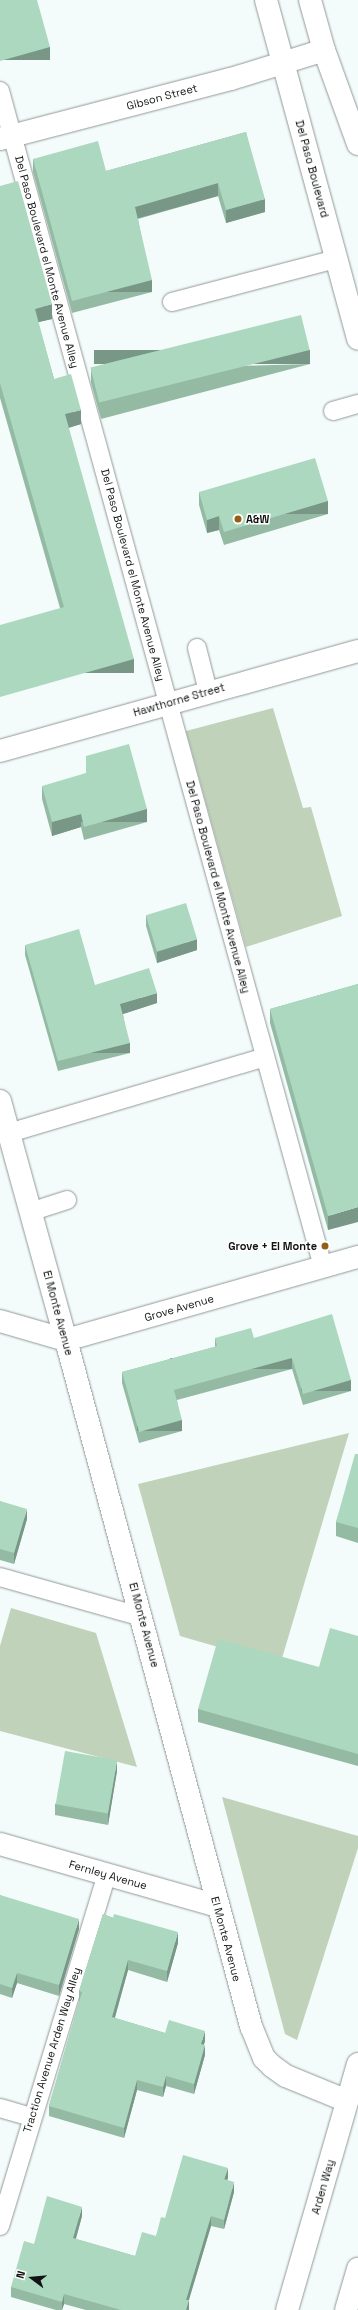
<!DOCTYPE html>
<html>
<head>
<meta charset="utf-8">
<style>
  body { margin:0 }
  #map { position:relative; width:358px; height:2310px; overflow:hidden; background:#f4fcfb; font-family:"Space Grotesk",sans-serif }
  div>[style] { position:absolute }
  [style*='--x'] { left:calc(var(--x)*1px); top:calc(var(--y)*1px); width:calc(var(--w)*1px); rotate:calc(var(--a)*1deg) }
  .green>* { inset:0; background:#c0d2ba }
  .roads { filter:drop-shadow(0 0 1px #919897) drop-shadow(0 0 1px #919897) }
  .lane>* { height:18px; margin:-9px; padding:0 9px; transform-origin:9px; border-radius:9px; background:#fff }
  .street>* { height:22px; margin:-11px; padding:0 11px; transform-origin:11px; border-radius:11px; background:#fff }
  .secondary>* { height:22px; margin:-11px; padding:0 11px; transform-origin:11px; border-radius:11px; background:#fff }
  .primary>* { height:22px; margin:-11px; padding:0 11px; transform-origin:11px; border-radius:11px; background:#fff }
  .wall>* { inset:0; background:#94baa4 }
  .shaded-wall>* { inset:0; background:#789786; transform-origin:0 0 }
  .building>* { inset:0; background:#acd8bf; transform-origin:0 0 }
  .dots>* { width:11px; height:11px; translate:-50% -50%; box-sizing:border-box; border:2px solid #fff; border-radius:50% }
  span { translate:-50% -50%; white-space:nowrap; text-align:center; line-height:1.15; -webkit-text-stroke:3px #fff; paint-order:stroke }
  .street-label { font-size:11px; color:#121414 }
  .poi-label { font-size:11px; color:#121414; font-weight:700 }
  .left { translate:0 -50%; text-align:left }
  .right { translate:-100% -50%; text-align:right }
  .north { position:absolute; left:12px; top:2258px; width:40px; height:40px; -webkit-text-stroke:3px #fff; paint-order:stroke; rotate:286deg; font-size:11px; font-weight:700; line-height:16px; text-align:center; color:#121414 }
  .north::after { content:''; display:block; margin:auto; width:14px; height:18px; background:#121414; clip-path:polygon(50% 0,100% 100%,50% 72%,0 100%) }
</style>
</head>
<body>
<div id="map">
  <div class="green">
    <i style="clip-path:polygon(273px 708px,303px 808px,311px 807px,342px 916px,246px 947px,186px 731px)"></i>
    <i style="clip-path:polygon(349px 1433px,280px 1665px,180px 1636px,138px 1484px)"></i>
    <i style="clip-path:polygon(11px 1608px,96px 1633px,137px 1767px,0 1731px,0 1646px)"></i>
    <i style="clip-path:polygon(222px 1797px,358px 1836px,358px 1848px,297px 2040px,285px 2034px)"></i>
  </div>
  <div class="roads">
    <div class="lane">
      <i style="--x:0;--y:91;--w:1220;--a:74.64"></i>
      <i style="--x:172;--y:302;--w:170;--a:-14.7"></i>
      <i style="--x:333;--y:411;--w:26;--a:-16"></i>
      <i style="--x:197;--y:648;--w:44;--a:75.7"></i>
      <i style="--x:9;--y:1133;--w:267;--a:-16.5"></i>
      <i style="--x:30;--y:1212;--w:39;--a:-18"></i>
      <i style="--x:0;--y:1577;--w:148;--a:15.7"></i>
      <i style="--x:0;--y:2108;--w:32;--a:16"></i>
      <i style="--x:0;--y:2226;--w:368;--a:-73.1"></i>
    </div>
    <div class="street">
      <i style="--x:0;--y:139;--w:239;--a:-14.6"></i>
      <i style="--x:231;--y:79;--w:97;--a:-17.3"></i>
      <i style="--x:0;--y:751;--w:372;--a:-15.6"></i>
      <i style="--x:0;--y:1101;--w:248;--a:74.6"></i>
      <i style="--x:0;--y:1844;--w:226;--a:15.9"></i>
    </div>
    <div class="secondary">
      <i style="--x:266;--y:0;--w:351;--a:74.8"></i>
      <i style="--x:310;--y:0;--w:52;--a:74.4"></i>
      <i style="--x:324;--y:50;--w:100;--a:70.1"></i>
      <i style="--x:0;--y:1321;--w:69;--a:16.1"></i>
      <i style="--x:66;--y:1340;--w:304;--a:-15.9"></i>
      <i style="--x:66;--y:1340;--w:711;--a:74.91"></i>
      <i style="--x:251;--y:2026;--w:35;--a:68"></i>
      <i style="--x:264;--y:2058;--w:11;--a:45"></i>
      <i style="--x:272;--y:2066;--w:17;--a:36"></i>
      <i style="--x:286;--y:2076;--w:66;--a:22.3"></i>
    </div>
    <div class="primary">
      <i style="--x:287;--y:2310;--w:256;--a:-73.9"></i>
      <i style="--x:346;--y:2310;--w:43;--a:-73.7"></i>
    </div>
  </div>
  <div class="wall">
    <i style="clip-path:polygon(246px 132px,265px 212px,226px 223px,218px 196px,138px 219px,152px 292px,72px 313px,33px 172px,33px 159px,106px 171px)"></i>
    <i style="clip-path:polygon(0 186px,52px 319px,38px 322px,54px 379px,81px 424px,68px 428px,134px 673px,60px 608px,0 398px)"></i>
    <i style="clip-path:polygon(310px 364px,101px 419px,91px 383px,91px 370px)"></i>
    <i style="clip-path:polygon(199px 492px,328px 514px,224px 545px,219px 530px,207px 533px,199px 505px)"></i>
    <i style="clip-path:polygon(42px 786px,147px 822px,84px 840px,81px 827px,52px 836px,42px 799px)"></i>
    <i style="clip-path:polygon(146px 916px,197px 950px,157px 963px,146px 926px)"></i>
    <i style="clip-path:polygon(25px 945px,95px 985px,157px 1003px,123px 1014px,130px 1053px,58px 1071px,25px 955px)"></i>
    <i style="clip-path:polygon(358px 984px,328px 1230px,270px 1023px,270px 1009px)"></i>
    <i style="clip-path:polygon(215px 1338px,254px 1338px,351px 1391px,303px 1405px,292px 1369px,177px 1400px,182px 1431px,139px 1443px,122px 1383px,122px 1372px,215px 1347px)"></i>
    <i style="clip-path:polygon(358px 1454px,358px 1543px,336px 1536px,336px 1522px)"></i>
    <i style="clip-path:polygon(0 1501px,27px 1519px,14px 1564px,0 1560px)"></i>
    <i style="clip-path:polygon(358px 1636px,358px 1766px,198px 1722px,198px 1709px,319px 1667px)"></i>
    <i style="clip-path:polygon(117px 1771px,108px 1825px,55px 1815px,55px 1804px)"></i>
    <i style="clip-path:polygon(0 1895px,79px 1929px,59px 1996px,17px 1983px,12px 1998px,0 1994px)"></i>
    <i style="clip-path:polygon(103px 1914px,178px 1943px,167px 1982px,128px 1970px,115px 2018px,165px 2033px,205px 2041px,204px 2044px,205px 2055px,194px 2094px,166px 2086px,163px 2097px,137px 2090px,124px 2138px,49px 2116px,49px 2106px,79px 2002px,79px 1991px)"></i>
    <i style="clip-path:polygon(228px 2178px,227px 2180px,234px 2192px,224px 2229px,211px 2226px,189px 2300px,189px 2310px,86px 2310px,64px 2304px,62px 2310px,56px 2310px,11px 2297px,11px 2287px,34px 2244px,82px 2216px,76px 2239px,135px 2256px,156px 2236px,165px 2218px)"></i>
  </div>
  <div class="shaded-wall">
    <i style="left:50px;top:47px;width:13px;height:52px;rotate:90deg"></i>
    <i style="clip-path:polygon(218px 183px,218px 196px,135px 219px,135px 207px)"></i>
    <i style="clip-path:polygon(265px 199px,265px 212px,226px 223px,226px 210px)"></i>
    <i style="left:152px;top:280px;width:12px;height:83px;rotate:90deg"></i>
    <i style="clip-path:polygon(52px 304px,52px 319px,35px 323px,35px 309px)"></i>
    <i style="left:310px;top:350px;width:14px;height:216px;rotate:90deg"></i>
    <i style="clip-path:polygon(81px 410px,81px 424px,65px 429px,65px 414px)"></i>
    <i style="left:328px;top:501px;width:13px;height:109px;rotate:90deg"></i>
    <i style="clip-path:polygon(219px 516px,219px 530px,207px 533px,207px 520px)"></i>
    <i style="left:134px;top:659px;width:14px;height:139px;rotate:90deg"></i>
    <i style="left:147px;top:809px;width:13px;height:66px;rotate:90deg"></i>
    <i style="clip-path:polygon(81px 814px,81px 827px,52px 836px,52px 822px)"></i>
    <i style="clip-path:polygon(197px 939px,197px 950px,157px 963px,157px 952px)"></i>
    <i style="clip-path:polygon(157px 993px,157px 1003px,120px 1015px,120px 1004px)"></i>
    <i style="left:130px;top:1043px;width:10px;height:74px;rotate:90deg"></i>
    <i style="clip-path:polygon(358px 1207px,358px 1222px,328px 1230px,328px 1216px)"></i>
    <i style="left:292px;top:1358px;width:11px;height:122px;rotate:90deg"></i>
    <i style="left:351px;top:1380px;width:11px;height:50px;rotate:90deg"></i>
    <i style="left:182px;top:1420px;width:11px;height:45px;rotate:90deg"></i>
    <i style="clip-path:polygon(27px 1509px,27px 1519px,14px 1564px,14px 1553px)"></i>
    <i style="clip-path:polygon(117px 1760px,117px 1771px,108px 1825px,108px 1814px)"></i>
    <i style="clip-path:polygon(79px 1919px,79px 1929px,59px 1996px,59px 1985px)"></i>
    <i style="clip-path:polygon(178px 1932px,178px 1943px,167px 1982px,167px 1971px)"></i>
    <i style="clip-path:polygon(128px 1960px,128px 1970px,112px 2027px,112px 2017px)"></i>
    <i style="clip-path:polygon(17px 1973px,17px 1983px,12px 1998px,12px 1988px)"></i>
    <i style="clip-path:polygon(205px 2031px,205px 2041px,201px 2054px,201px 2044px)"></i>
    <i style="clip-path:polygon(205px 2045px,205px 2055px,194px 2094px,194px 2084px)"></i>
    <i style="clip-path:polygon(166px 2076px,166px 2086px,163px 2097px,163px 2087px)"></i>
    <i style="clip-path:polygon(137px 2080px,137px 2090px,124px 2138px,124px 2128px)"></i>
    <i style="clip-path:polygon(228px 2168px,228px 2178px,224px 2189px,224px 2179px)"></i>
    <i style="clip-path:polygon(234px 2182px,234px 2192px,224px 2229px,224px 2220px)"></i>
    <i style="clip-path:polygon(82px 2207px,82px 2216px,73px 2248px,73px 2238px)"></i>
    <i style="clip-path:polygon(211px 2216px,211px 2226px,186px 2309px,186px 2300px)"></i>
    <i style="clip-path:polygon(64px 2294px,64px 2304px,62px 2310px,62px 2302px)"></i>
    <i style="clip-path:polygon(189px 2300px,189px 2310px,186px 2310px)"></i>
  </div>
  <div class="building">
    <i style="clip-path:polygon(0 0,37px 0,50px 47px,0 61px)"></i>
    <i style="clip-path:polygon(246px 132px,265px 199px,226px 210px,218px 183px,135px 207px,152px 280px,72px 301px,33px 159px,98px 141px,106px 171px)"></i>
    <i style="clip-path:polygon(18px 181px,52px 304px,35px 309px,54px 379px,71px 374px,81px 410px,65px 414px,134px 659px,0 697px,0 625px,64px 607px,0 383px,0 186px)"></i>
    <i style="left:301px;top:315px;width:36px;height:217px;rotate:76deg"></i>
    <i style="clip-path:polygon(315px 458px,328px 501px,224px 532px,219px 516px,207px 520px,199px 492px)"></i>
    <i style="clip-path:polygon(129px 744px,147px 809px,84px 827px,81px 814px,52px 822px,42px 786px,86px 773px,86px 756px)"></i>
    <i style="left:186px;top:903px;width:38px;height:42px;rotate:73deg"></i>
    <i style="clip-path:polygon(79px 929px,95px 985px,149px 968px,157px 993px,120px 1004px,130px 1043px,58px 1061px,25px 945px)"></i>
    <i style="clip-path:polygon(358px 984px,358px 1207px,328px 1216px,270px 1009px)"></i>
    <i style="clip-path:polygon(332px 1314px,351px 1380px,303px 1394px,292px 1358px,174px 1390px,182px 1420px,139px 1432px,122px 1372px,217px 1346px,215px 1338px,251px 1328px,254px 1338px)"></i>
    <i style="clip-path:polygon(355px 1454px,358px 1454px,358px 1528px,336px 1522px)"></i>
    <i style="clip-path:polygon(0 1501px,27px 1509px,14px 1553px,0 1549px)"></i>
    <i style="clip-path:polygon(330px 1628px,358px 1636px,358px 1754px,198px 1709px,218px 1639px,319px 1667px)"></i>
    <i style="left:65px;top:1751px;width:53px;height:54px;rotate:10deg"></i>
    <i style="clip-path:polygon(0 1895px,79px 1919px,59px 1985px,17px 1973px,12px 1988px,0 1984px)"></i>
    <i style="clip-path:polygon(103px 1914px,113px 1918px,114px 1914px,178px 1932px,167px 1971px,128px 1960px,112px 2017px,165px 2033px,169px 2020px,205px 2031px,201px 2044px,205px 2045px,194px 2084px,166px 2076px,163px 2087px,137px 2080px,124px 2128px,49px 2106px,82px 1992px,79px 1991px)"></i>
    <i style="clip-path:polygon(183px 2155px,228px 2168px,224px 2179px,234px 2182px,224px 2220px,211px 2216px,186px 2300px,189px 2300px,186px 2310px,121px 2310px,64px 2294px,62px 2302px,11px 2287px,24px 2241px,34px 2244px,47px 2196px,82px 2207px,73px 2238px,135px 2256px,142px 2232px,156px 2236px,161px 2217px,165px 2218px)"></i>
  </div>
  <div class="dots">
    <i style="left:238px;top:519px;background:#945f14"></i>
    <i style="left:325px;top:1246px;background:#945f14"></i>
  </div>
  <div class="street-label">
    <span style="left:162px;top:97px;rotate:-15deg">Gibson Street</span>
    <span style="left:312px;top:169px;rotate:75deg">Del Paso Boulevard</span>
    <span style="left:47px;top:262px;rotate:75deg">Del Paso Boulevard el Monte Avenue Alley</span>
    <span style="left:133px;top:575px;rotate:75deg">Del Paso Boulevard el Monte Avenue Alley</span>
    <span style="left:179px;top:700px;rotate:-16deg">Hawthorne Street</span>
    <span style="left:218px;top:887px;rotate:75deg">Del Paso Boulevard el Monte Avenue Alley</span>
    <span style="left:179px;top:1308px;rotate:-16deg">Grove Avenue</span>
    <span style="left:58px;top:1313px;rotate:75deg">El Monte Avenue</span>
    <span style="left:144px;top:1625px;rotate:75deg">El Monte Avenue</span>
    <span style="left:108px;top:1875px;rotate:16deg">Fernley Avenue</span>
    <span style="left:226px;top:1939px;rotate:75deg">El Monte Avenue</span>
    <span style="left:52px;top:2050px;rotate:-73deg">Traction Avenue Arden Way Alley</span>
    <span style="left:323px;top:2187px;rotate:-74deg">Arden Way</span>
  </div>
  <div class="poi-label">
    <span class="left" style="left:246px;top:519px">A&amp;W</span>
    <span class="right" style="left:317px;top:1246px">Grove + El Monte</span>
  </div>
  <div class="north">N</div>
</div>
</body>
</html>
